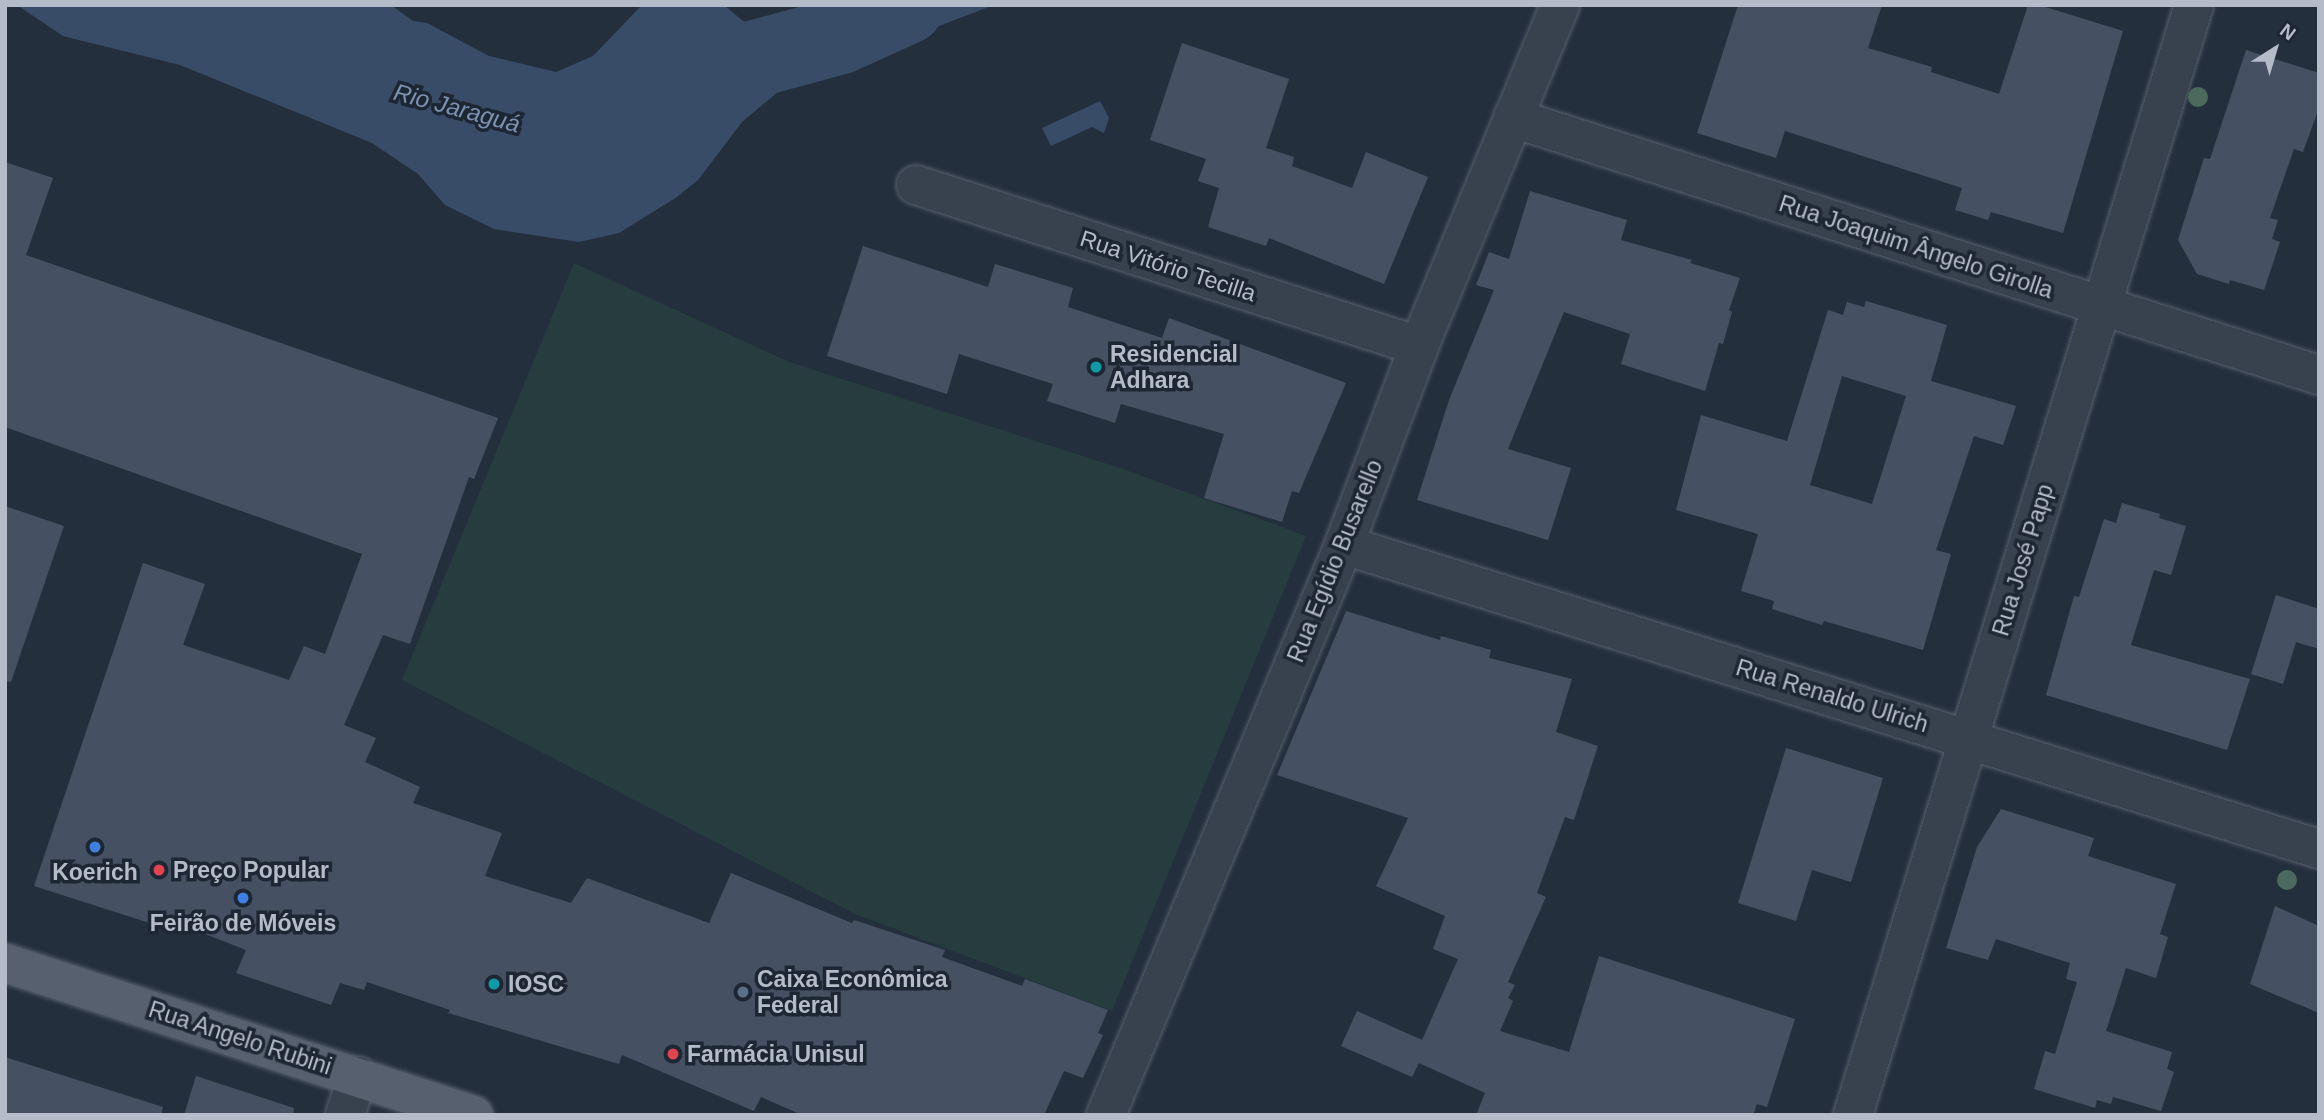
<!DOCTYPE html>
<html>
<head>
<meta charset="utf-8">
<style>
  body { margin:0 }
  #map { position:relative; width:2324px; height:1120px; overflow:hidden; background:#242f3e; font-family:Arial,sans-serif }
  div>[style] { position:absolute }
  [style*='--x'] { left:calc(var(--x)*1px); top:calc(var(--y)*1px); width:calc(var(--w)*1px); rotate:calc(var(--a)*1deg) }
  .green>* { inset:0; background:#263c3f }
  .water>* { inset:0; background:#394c67 }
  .river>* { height:77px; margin:-38.5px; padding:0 38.5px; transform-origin:38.5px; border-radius:38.5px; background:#394c67 }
  .building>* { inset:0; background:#455162 }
  .roads { filter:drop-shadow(0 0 2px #565f6c) drop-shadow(0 0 2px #565f6c) }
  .minor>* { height:38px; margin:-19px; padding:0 19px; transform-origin:19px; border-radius:19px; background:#38414e }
  .primary>* { height:38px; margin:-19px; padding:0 19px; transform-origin:19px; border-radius:19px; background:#56606e }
  .trees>* { width:20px; height:20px; margin:-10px; border-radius:50%; background:#4b6a5d }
  .dots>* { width:19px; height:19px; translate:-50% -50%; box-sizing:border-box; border:4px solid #1d2633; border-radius:50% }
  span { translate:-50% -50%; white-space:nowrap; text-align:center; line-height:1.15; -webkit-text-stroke:7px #1d2633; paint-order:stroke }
  .street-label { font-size:23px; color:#b4bcc9 }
  .poi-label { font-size:23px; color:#b4bcc9; font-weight:700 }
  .left { translate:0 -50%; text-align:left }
  .water-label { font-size:24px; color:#7c92b1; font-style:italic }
  .frame { position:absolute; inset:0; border:7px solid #b4bcc9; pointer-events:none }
  .north { position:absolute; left:2240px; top:14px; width:70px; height:70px; -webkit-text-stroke:5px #1d2633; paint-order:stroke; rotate:37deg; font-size:19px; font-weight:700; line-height:28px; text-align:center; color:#b4bcc9 }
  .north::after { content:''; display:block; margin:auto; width:24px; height:32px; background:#b4bcc9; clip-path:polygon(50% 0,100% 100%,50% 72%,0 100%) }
</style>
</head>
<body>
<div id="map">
  <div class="green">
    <i style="clip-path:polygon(574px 263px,789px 362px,1120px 468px,1306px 536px,1112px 1011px,855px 914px,402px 680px)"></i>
  </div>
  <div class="water">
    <i style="clip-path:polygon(17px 5px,391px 5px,413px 21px,427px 23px,489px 56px,556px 72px,593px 56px,642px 5px,724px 5px,743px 21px,782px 35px,790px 41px,814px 47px,827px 36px,843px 38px,848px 34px,850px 30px,839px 25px,839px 15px,848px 5px,994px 5px,902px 40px,866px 61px,840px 67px,817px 80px,779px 91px,742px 122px,698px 180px,677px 197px,619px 233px,579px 242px,494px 229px,445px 205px,418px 174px,372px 143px,180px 65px,63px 36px)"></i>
    <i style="clip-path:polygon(1100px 101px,1109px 118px,1104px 133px,1092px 127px,1051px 146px,1042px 128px)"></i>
  </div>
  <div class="river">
    <i style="--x:704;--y:72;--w:141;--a:-15.2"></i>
    <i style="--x:840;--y:35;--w:72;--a:-24.4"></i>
  </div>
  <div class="building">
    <i style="clip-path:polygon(1738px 5px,1882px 5px,1868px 48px,1932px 67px,1931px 72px,1999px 94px,2028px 5px,2039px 5px,2123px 31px,2063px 233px,1991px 212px,1988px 220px,1955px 210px,1962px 188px,1785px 131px,1776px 158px,1697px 133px)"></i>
    <i style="clip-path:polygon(1182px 43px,1289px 79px,1266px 148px,1294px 157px,1292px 166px,1352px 188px,1366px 152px,1428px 177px,1384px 284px,1269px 238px,1266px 246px,1208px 227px,1219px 188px,1198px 181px,1206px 159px,1150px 140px)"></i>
    <i style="clip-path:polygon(2246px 50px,2319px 73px,2319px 108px,2303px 152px,2294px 149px,2270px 218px,2278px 220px,2272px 239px,2280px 242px,2264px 290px,2230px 280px,2229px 284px,2197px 274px,2178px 240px,2204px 158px,2210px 159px)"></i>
    <i style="clip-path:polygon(5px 162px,53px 178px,26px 255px,498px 418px,474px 479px,469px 477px,410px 644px,383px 635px,344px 725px,376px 738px,365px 762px,420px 787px,413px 803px,502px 833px,485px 876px,571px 903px,587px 878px,709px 923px,731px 873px,852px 923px,854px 920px,945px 950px,942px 957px,1022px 986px,1025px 979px,1108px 1010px,1098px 1033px,1103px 1035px,1083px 1078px,1064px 1071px,1044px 1115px,802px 1115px,761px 1097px,754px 1111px,622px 1055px,619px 1064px,448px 1013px,450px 1010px,367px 982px,364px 990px,340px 983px,331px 1005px,236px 973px,246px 950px,164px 918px,162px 927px,34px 886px,143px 563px,205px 584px,183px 645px,289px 680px,304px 646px,325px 654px,362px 554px,5px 427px)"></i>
    <i style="clip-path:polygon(1530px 191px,1627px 220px,1621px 240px,1692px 260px,1690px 263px,1740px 278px,1729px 310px,1732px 312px,1723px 344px,1719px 343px,1705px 391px,1621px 364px,1630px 334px,1564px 312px,1508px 449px,1571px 468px,1548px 540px,1417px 500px,1449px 400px,1494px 290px,1476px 285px,1489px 252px,1509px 259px)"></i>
    <i style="clip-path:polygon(863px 246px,988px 287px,995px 264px,1073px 288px,1068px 307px,1162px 338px,1169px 318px,1346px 383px,1299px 493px,1292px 491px,1282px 522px,1204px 498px,1224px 434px,1121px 404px,1115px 423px,1047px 401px,1053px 384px,959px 354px,947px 394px,827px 356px)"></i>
    <i style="clip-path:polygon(evenodd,1866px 301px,1947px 325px,1931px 381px,2016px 406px,2003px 445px,1974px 436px,1936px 550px,1951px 554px,1923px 650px,1824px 621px,1822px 625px,1772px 609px,1774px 601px,1741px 591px,1758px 534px,1676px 510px,1701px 415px,1787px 441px,1828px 310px,1843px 315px,1847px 302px,1864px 307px,1866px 301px,1842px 376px,1906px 396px,1872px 504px,1810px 485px,1842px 376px)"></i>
    <i style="clip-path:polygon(2122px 503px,2160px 514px,2159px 518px,2186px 526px,2171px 575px,2154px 570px,2131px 645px,2250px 679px,2227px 750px,2046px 695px,2074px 596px,2079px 597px,2104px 519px,2116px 523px)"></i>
    <i style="clip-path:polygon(5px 506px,64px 526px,11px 682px,5px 681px)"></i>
    <i style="clip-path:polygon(2276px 595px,2319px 609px,2319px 649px,2296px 642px,2283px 684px,2251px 674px)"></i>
    <i style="clip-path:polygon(1346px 611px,1440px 640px,1441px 636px,1491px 650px,1489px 658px,1572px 679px,1556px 732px,1598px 746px,1574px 820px,1565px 817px,1537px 893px,1546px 897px,1508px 982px,1515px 985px,1508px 998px,1513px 1001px,1500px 1031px,1569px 1052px,1599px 956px,1795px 1019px,1767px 1107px,1757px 1104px,1753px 1115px,1476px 1115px,1485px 1093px,1419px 1063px,1412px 1077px,1341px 1046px,1357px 1011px,1422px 1040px,1458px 959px,1433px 949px,1445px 916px,1376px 886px,1408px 818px,1277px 775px)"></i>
    <i style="clip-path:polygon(1786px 748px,1883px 778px,1851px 882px,1812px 870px,1796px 921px,1738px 903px)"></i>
    <i style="clip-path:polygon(2001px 809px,2094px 838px,2088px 856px,2176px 884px,2160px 934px,2168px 937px,2156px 978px,2126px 968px,2106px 1031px,2172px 1052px,2167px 1069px,2174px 1072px,2161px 1111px,2113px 1097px,2111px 1104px,2097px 1100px,2095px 1108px,2034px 1089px,2045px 1051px,2055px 1054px,2077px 982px,2066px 979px,2070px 963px,1996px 939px,1988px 960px,1946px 948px,1977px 847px)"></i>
    <i style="clip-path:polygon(2275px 906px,2319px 926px,2319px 1013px,2250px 984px)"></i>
    <i style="clip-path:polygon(5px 1057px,163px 1107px,161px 1115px,5px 1115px)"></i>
    <i style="clip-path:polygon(196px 1076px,294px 1108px,293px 1115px,184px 1115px)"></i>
  </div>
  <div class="roads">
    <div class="minor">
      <i style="--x:1513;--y:118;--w:846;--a:17.69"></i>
      <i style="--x:916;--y:185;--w:528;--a:17.75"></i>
      <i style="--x:1344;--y:545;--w:1021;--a:17.32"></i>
      <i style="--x:345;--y:1115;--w:41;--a:-71.6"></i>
      <i style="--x:1106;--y:1115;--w:618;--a:-67.34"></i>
      <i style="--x:1344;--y:545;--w:213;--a:-69.3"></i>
      <i style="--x:1419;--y:346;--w:369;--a:-67.5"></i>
      <i style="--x:1853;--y:1115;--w:1161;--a:-72.92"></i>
    </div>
    <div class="primary">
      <i style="--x:5;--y:963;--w:493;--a:18"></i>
    </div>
  </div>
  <div class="trees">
    <i style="left:2198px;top:97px"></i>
    <i style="left:2287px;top:880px"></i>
  </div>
  <div class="dots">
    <i style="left:1096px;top:367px;background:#0f9aa8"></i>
    <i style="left:95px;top:847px;background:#3f7fe0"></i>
    <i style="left:159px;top:870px;background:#e0444e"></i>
    <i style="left:243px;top:898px;background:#3f7fe0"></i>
    <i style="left:494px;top:984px;background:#0f9aa8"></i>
    <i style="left:743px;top:992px;background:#5c6f8a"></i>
    <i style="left:673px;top:1054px;background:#e0444e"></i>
  </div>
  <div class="street-label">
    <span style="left:1916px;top:247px;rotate:18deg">Rua Joaquim Ângelo Girolla</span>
    <span style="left:1168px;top:266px;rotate:18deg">Rua Vitório Tecilla</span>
    <span style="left:2023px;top:560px;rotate:-73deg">Rua José Papp</span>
    <span style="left:1335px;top:561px;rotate:-68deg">Rua Egídio Busarello</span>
    <span style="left:1832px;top:696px;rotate:17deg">Rua Renaldo Ulrich</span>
    <span style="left:240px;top:1038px;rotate:18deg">Rua Angelo Rubini</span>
  </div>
  <div class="poi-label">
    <span class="left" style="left:1110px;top:367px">Residencial<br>Adhara</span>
    <span class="left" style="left:173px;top:870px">Preço Popular</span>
    <span style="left:95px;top:872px">Koerich</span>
    <span style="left:243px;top:923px">Feirão de Móveis</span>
    <span class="left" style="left:757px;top:992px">Caixa Econômica<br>Federal</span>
    <span class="left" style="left:508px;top:984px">IOSC</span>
    <span class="left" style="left:687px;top:1054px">Farmácia Unisul</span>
  </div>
  <div class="water-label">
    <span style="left:457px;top:108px;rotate:15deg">Rio Jaraguá</span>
  </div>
  <div class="frame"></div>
  <div class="north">N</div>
</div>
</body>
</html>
